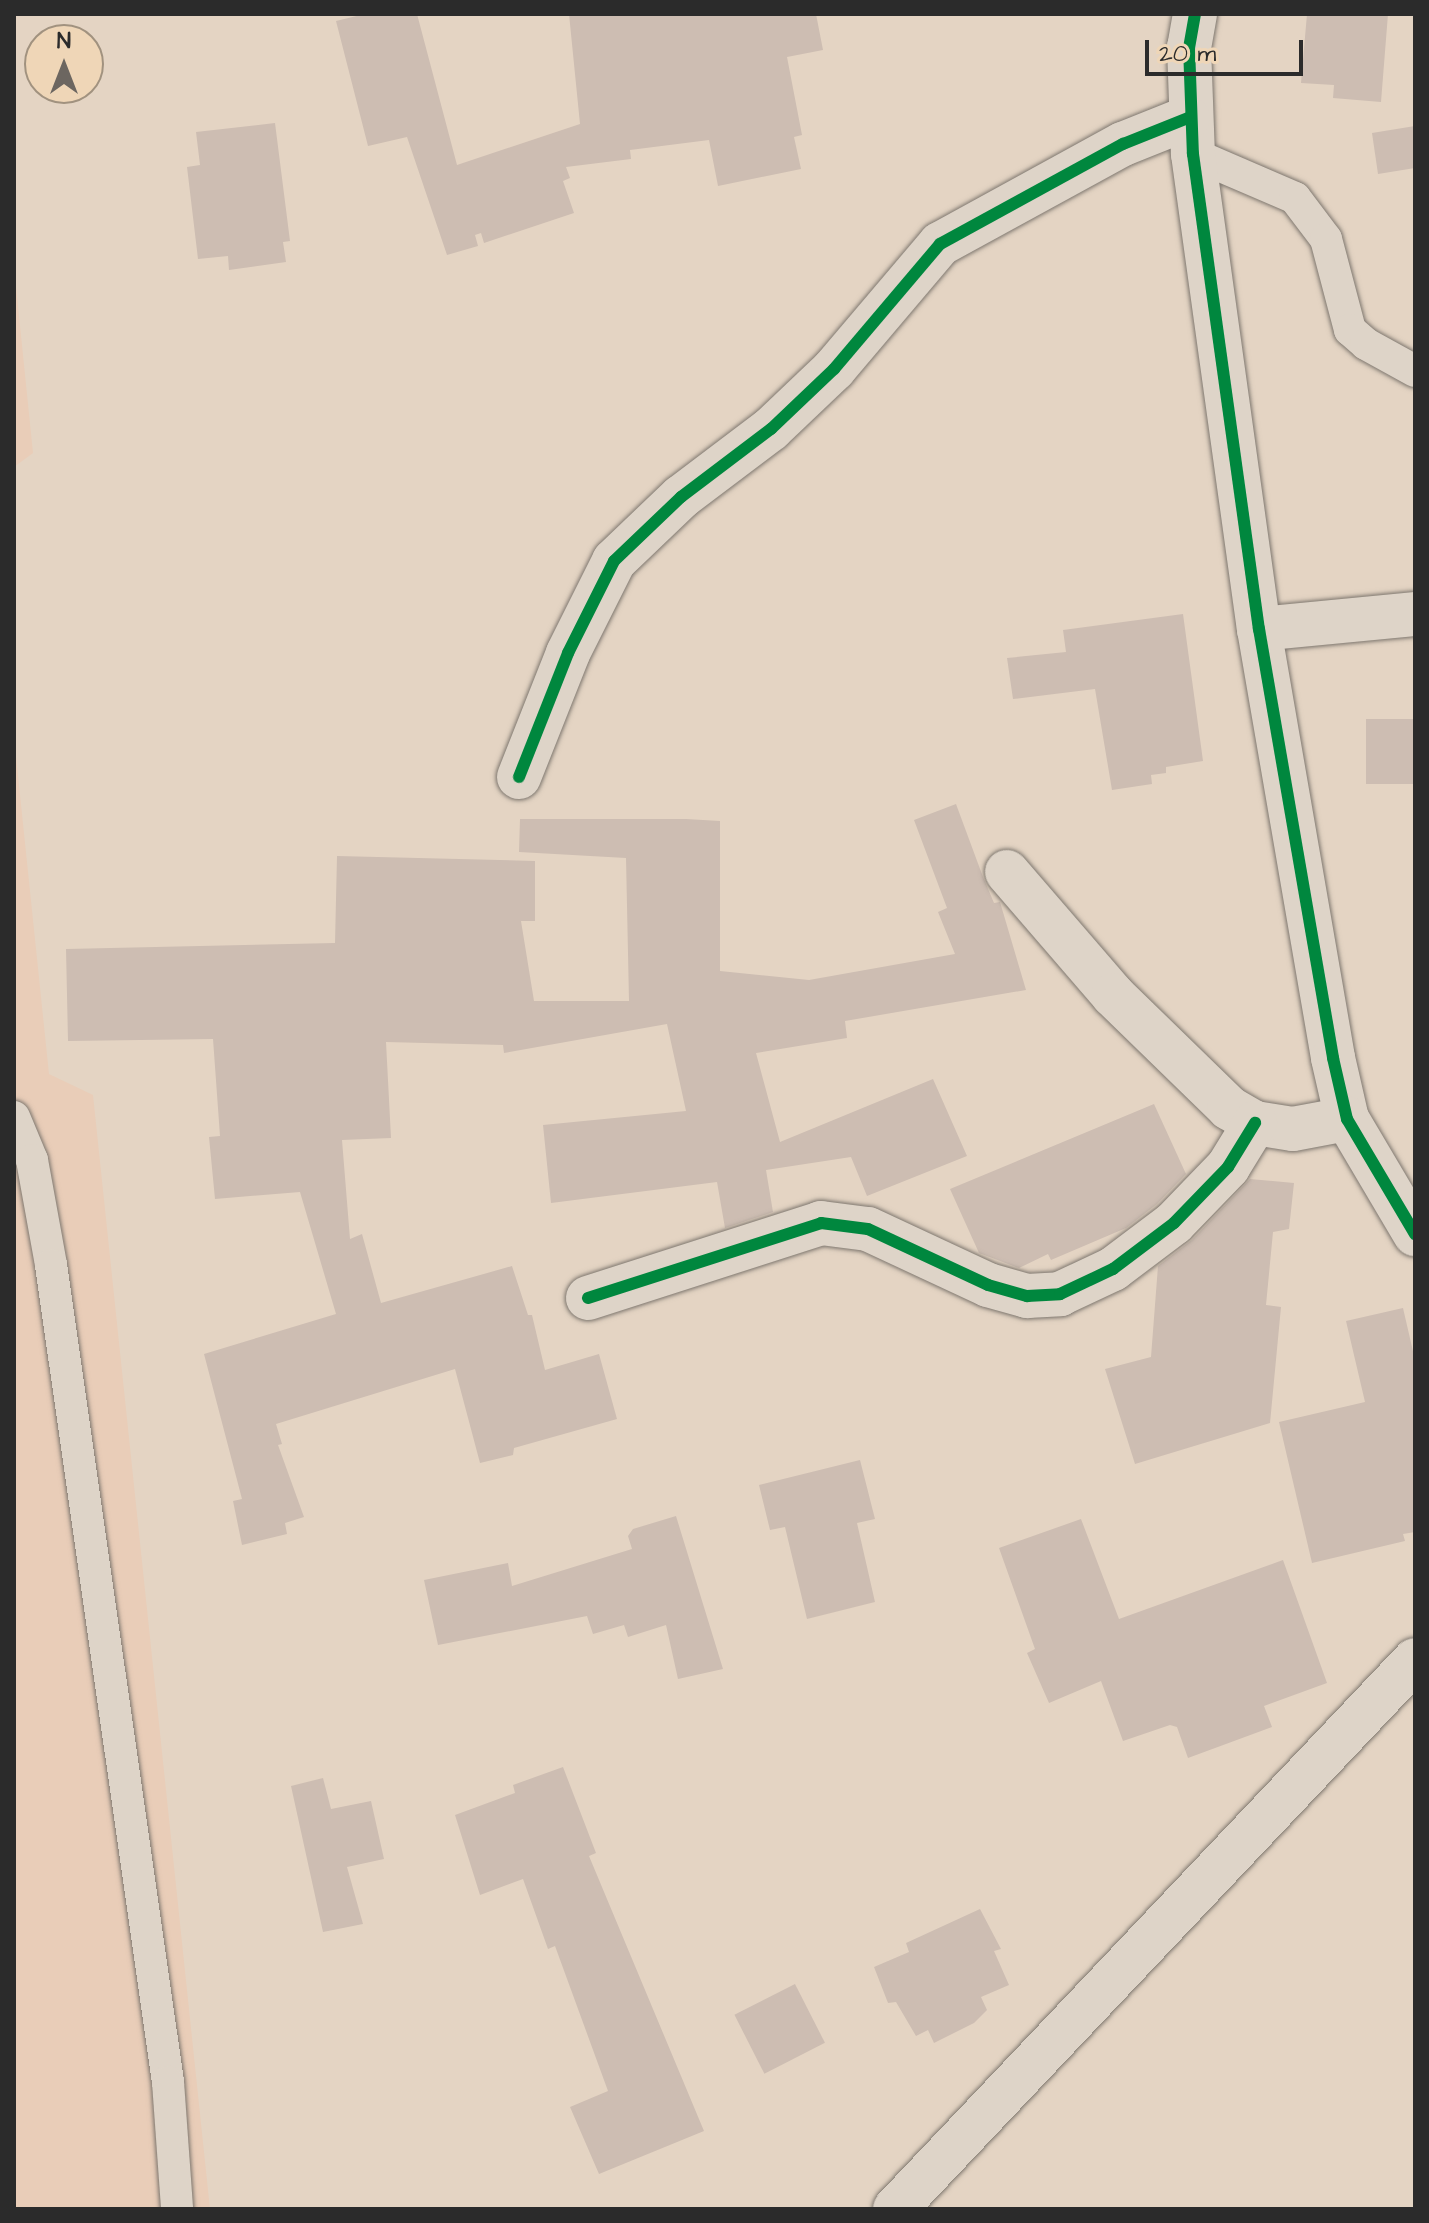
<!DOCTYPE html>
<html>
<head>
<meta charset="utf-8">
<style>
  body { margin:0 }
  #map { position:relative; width:1429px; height:2223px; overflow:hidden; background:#e4d4c3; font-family:"Architects Daughter",sans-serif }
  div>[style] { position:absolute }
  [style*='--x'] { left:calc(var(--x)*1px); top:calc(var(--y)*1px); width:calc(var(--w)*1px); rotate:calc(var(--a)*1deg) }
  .built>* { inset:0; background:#e9cdb8 }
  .building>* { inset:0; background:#cdbdb2; transform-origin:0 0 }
  .roads { filter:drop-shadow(0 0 2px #7e776f) drop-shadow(0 0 2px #7e776f) }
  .service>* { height:32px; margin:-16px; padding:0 16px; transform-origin:16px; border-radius:16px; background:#ded4c8 }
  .minor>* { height:44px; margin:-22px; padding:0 22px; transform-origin:22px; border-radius:22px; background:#ded4c8 }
  .cycleway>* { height:12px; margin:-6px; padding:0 6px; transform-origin:6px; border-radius:6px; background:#00873e }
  span { translate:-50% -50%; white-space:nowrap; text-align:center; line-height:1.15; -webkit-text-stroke:8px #efd6b7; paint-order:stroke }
  .frame { position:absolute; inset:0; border:16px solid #2b2b2b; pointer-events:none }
  .north { position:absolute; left:24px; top:24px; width:80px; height:80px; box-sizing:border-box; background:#efd6b7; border:2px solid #a1927f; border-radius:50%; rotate:0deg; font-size:22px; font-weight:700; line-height:32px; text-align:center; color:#2b2b2b }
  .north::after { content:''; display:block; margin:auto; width:28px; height:36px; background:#6c6660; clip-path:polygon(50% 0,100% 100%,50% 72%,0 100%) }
  .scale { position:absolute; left:1145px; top:40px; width:158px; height:36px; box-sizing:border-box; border:4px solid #2b2b2b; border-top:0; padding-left:10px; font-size:24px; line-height:28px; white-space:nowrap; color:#2b2b2b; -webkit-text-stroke:6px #efd6b7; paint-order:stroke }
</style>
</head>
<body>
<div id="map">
  <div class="built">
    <i style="clip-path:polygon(14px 267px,33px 453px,14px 467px)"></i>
    <i style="clip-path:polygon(14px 737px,49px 1074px,93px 1095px,210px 2209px,14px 2209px)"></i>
  </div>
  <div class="building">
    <i style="clip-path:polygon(365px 14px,417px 14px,457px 165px,580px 124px,569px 14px,816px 14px,823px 50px,787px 57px,802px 135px,794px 137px,801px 169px,718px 186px,709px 140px,630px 150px,631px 159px,566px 167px,570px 178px,563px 181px,574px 213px,484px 243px,481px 233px,475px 235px,478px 246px,447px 255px,407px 137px,368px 146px,336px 21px)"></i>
    <i style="clip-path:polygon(1307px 14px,1388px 14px,1381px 102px,1333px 98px,1334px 85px,1301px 83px)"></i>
    <i style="clip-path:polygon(275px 123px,290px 241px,283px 242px,286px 262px,229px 270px,228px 256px,198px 259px,187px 167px,200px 165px,196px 132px)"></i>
    <i style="clip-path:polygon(1415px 126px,1415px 168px,1378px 174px,1372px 133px)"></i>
    <i style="clip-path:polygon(1183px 614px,1203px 761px,1166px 767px,1166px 773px,1151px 775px,1152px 784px,1112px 790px,1095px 689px,1013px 699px,1007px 658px,1066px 652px,1063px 630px)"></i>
    <i style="left:1415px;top:719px;width:65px;height:49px;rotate:90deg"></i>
    <i style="clip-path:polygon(956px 804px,983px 877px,994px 903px,1000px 902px,1026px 990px,845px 1021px,847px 1038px,756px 1053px,780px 1142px,933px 1079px,967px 1156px,867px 1196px,851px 1157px,766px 1170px,773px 1212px,725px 1228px,717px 1182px,551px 1203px,543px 1125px,686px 1111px,667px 1024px,504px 1053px,503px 1045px,386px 1042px,391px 1138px,342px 1140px,350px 1239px,362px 1234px,381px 1303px,512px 1266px,528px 1315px,532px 1315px,545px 1370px,599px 1354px,617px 1419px,514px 1448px,513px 1455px,480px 1463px,455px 1369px,276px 1424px,282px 1444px,278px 1445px,304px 1517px,285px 1523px,287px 1534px,242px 1545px,233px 1501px,242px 1499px,204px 1354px,336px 1314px,300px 1192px,215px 1199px,209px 1137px,220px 1136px,213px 1039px,68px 1041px,66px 949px,335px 943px,337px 856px,535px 861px,535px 921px,521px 921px,534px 1001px,629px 1001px,626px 858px,519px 852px,520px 819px,686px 819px,720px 821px,720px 971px,809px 980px,955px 954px,938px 912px,947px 908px,914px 820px)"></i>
    <i style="clip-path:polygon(1154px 1104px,1186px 1174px,1157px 1204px,1126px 1228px,1051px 1260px,1048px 1254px,1019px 1268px,979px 1253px,950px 1189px)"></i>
    <i style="clip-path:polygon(1250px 1179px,1294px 1183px,1289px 1229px,1273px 1232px,1266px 1305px,1281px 1307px,1270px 1423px,1135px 1464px,1105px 1369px,1151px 1357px,1158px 1266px,1192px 1240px)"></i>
    <i style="clip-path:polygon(1403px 1308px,1415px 1360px,1415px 1532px,1403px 1534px,1405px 1541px,1312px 1563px,1279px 1422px,1365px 1402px,1346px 1321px)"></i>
    <i style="clip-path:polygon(860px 1460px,875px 1519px,857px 1523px,875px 1602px,807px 1619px,785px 1527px,770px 1530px,759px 1485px)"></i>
    <i style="clip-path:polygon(676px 1516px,723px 1669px,678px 1679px,666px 1625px,628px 1637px,624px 1625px,593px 1634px,587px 1616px,438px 1645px,424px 1580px,508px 1563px,512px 1586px,632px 1549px,628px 1536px,633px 1529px)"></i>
    <i style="clip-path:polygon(1081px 1519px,1119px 1619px,1283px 1560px,1327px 1683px,1264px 1706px,1272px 1727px,1188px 1758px,1177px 1727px,1170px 1725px,1123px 1741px,1101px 1681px,1049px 1703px,1027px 1653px,1035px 1649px,999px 1548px)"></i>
    <i style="clip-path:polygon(563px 1767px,596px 1853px,589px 1856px,704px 2131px,599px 2174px,570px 2107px,608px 2091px,555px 1946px,548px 1949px,523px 1879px,480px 1895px,455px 1815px,515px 1793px,513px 1785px)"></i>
    <i style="clip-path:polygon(323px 1778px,331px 1809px,371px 1801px,384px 1859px,347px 1867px,363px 1924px,323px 1932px,291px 1786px)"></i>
    <i style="clip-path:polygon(980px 1909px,1001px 1949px,994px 1951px,1009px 1985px,981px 1997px,987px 2010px,974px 2023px,934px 2043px,928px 2030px,916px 2036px,896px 2002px,888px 2003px,874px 1967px,909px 1952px,906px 1943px)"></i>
    <i style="left:795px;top:1984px;width:66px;height:68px;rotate:63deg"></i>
  </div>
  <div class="roads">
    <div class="service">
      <i style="--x:1193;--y:154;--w:111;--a:23.3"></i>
      <i style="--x:1295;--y:198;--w:51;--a:52.9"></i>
      <i style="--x:1326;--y:239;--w:94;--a:75.2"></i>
      <i style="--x:1350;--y:330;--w:21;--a:41"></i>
      <i style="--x:1366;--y:344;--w:56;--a:28.9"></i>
      <i style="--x:14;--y:1117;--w:47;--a:67.3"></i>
      <i style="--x:32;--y:1160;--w:107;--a:79.7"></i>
      <i style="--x:51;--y:1265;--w:825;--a:81.85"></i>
      <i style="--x:168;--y:2082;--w:127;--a:85.9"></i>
    </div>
    <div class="minor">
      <i style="--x:1195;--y:14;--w:34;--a:100"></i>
      <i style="--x:1189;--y:47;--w:107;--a:87.9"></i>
      <i style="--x:1193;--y:154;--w:480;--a:82.1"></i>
      <i style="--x:1259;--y:629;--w:435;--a:80.2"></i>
      <i style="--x:1333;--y:1058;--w:63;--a:77.1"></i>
      <i style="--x:1347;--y:1119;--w:134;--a:59.4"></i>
      <i style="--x:1259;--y:629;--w:157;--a:-5.5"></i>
      <i style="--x:519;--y:777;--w:133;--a:-68.4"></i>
      <i style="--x:568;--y:653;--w:103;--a:-63.4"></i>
      <i style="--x:614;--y:561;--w:93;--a:-43.7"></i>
      <i style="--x:681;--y:497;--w:113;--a:-37.1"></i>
      <i style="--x:771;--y:429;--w:87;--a:-43.6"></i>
      <i style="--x:834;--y:369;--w:164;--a:-49.7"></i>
      <i style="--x:940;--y:244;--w:209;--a:-28.7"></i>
      <i style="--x:1123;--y:144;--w:70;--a:-21.8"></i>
      <i style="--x:1007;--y:872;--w:162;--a:49.2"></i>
      <i style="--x:1113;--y:995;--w:162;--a:44.2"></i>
      <i style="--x:1229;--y:1108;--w:30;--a:30"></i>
      <i style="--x:1255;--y:1123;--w:38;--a:9"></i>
      <i style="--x:1293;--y:1129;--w:55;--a:-10.5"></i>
      <i style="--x:588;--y:1298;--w:245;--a:-17.8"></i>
      <i style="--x:821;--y:1223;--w:47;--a:7.3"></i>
      <i style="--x:868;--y:1229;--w:132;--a:25"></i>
      <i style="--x:988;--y:1285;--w:41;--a:15.8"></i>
      <i style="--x:1027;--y:1296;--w:33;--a:-3"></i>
      <i style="--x:1060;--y:1294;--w:59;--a:-25.3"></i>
      <i style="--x:1113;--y:1269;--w:76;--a:-37"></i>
      <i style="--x:1174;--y:1223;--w:78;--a:-46"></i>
      <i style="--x:1228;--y:1167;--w:52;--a:-58.5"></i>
      <i style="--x:895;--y:2209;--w:756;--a:-46.55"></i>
    </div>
  </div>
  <div class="cycleway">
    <i style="--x:1195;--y:14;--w:34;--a:100"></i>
    <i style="--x:1189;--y:47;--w:107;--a:87.9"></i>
    <i style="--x:1193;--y:154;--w:480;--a:82.1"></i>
    <i style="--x:1259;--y:629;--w:435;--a:80.2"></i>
    <i style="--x:1333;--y:1058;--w:63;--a:77.1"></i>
    <i style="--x:1347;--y:1119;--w:134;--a:59.4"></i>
    <i style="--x:519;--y:777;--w:133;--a:-68.4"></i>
    <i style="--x:568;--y:653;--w:103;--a:-63.4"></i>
    <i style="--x:614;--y:561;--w:93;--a:-43.7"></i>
    <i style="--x:681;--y:497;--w:113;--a:-37.1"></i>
    <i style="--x:771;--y:429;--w:87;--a:-43.6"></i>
    <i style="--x:834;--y:369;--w:164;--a:-49.7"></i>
    <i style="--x:940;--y:244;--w:209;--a:-28.7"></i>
    <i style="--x:1123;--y:144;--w:70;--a:-21.8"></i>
    <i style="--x:588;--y:1298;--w:245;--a:-17.8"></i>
    <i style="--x:821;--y:1223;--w:47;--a:7.3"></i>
    <i style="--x:868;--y:1229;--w:132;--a:25"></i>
    <i style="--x:988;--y:1285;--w:41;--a:15.8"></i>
    <i style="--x:1027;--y:1296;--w:33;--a:-3"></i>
    <i style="--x:1060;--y:1294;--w:59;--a:-25.3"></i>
    <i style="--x:1113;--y:1269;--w:76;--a:-37"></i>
    <i style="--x:1174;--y:1223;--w:78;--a:-46"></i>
    <i style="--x:1228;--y:1167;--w:52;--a:-58.5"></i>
  </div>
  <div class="frame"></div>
  <div class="north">N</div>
  <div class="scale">20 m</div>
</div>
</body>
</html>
